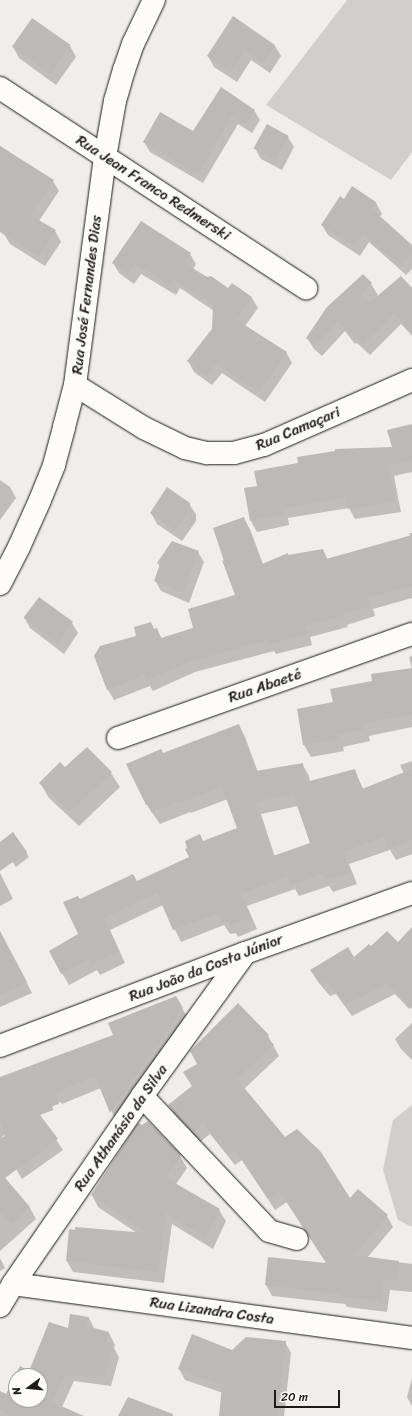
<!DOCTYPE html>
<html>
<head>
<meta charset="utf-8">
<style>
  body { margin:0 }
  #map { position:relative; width:412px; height:1416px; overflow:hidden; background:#f0eeea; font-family:Sriracha,sans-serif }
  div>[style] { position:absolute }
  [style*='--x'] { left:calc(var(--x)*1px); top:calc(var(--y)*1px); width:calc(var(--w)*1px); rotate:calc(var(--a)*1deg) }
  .green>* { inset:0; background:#d0cfcc }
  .shadow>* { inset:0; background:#0003 }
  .building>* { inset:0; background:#bbbab6; transform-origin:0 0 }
  .roads { filter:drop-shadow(0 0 1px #1c1c1c) drop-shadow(0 0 1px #1c1c1c) }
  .minor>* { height:22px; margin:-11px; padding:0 11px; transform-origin:11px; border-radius:11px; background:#fdfcf7 }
  .major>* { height:22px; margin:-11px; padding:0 11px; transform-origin:11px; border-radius:11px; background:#fdfcf7 }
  span { translate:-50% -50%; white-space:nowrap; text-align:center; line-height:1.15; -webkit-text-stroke:4px #fdfcf7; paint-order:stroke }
  .street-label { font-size:15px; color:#1c1c1c }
  .north { position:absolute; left:8px; top:1368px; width:40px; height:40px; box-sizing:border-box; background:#fdfcf7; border:1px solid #a3a29f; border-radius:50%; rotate:254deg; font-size:11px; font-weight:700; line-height:16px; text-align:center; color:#1c1c1c }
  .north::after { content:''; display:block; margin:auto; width:14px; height:18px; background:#1c1c1c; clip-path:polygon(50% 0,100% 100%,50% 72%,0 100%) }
  .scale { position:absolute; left:274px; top:1390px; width:66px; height:18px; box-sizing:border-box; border:2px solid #1c1c1c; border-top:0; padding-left:5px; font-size:12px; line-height:14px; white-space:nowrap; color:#1c1c1c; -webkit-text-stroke:3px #fdfcf7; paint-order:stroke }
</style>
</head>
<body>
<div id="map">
  <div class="green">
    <i style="clip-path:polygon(347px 0,412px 0,412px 152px,391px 180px,266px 105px)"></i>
    <i style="clip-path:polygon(412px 1105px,412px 1227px,398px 1220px,383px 1170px,393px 1120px)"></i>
  </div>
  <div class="shadow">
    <i style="clip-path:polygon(233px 18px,275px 46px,281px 56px,270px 73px,251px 60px,237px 82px,214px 67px,208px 56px)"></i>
    <i style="clip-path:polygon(33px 19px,70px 46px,76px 57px,56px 85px,19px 58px,13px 47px)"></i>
    <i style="clip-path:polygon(221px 88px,254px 110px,260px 120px,252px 133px,238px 124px,203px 183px,150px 152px,144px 142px,194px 132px)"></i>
    <i style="clip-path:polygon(288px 137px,294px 147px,282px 170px,261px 159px,255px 148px)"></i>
    <i style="clip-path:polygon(0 146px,53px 181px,59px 191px,39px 221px,55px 231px,61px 242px,45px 266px,10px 244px,4px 234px,0 196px)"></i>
    <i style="clip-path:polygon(353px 188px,376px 203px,382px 214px,379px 217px,412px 246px,412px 269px,406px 275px,369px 242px,360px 256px,328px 235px,322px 225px,345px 200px)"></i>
    <i style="clip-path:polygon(190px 254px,196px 264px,193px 270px,228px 290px,252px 298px,258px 308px,245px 326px,286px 352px,292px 363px,265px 402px,222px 373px,212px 385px,194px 372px,188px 361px,212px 329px,214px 311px,180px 288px,176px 295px,141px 274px,134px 284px,119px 273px,113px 263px)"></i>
    <i style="clip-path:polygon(371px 284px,378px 295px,375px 299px,412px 290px,412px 336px,401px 324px,370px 355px,357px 343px,355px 344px,345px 331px,322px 356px,314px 349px,307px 338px)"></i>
    <i style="clip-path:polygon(412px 425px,412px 472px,394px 476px,401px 512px,355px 519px,349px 508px,288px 518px,289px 525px,257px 532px,251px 521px,245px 489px,258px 487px,393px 448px)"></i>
    <i style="clip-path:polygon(0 480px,10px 487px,16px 498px,0 520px)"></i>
    <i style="clip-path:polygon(189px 504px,196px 514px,196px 521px,182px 541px,157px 524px,151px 513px)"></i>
    <i style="clip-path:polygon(244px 519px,250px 529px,263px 564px,288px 556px,323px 550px,328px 560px,410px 536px,409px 533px,412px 533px,412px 598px,373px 609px,375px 616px,347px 625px,348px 627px,310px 637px,312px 645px,276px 654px,274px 651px,195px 672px,153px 691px,150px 686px,114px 700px,108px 690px,95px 656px,156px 629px,162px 639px,194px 629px,236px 596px,226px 562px)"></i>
    <i style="clip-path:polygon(172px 542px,198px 552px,204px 562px,189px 603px,161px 591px,155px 580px,160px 567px,158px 563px)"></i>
    <i style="clip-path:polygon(39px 598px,72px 623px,78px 633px,64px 654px,30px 628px,24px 617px)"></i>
    <i style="clip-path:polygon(412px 656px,412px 727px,369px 736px,370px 741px,343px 747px,344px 751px,311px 757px,304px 745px,298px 710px,334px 703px,374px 682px,412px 669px,409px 657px)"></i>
    <i style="clip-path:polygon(evenodd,239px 725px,245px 737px,258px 772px,302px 764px,309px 776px,310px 782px,354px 770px,364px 790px,404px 774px,400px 765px,412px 761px,412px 854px,396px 860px,390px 850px,349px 864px,357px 884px,333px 892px,329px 886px,299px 896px,295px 889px,247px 906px,257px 929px,238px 937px,236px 933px,230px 934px,224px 925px,181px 942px,163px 905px,110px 930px,125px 963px,100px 975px,97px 970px,69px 985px,62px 973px,79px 934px,80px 900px,137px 882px,190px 858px,203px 842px,238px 828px,228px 799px,191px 813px,190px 812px,160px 824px,147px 805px,163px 754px,239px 725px,298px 806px,312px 844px,275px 857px,261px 814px,298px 806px)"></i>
    <i style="clip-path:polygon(65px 769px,111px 773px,120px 787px,79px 826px,49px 798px,40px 783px)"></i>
    <i style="clip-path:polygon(3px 848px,26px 852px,29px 857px,16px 867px)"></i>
    <i style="clip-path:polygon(0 873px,13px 899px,0 906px)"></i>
    <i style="clip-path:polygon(412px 928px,412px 1005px,409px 1009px,395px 994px,352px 1016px,336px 994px,330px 996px,318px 982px,311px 971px,354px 958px,371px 948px,398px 943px)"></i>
    <i style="clip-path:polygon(0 944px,17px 964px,32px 993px,0 1007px)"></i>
    <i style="clip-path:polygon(175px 997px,190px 1021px,117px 1123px,101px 1088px,62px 1104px,60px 1102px,39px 1115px,63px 1150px,22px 1179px,16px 1169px,18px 1127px,0 1138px,0 1079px,115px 1035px)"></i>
    <i style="clip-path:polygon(412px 1023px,412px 1060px,401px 1049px,395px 1039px)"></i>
    <i style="clip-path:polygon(268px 1036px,279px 1056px,244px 1089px,284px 1139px,350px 1200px,387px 1216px,393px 1227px,367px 1258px,412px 1264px,412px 1292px,390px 1290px,387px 1312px,347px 1307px,345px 1304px,272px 1296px,266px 1285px,269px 1258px,328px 1264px,287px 1202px,275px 1210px,242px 1160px,235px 1165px,210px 1134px,200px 1142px,175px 1116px,169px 1105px)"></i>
    <i style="clip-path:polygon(180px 1156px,187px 1168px,176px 1184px,219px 1210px,226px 1221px,213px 1249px,172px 1224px,164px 1283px,73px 1272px,67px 1261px,137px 1233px,98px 1207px,92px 1195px)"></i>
    <i style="clip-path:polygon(0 1172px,30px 1208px,36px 1219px,0 1251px)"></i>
    <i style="clip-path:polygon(0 1258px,5px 1268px,0 1271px)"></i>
    <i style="clip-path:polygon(89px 1318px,95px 1330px,109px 1333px,115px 1345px,114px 1348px,119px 1357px,111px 1386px,74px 1381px,62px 1407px,70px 1416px,0 1416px,0 1392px,7px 1395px,16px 1377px,16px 1400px,40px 1400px,40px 1376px,16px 1376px,30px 1372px,69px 1330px)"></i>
    <i style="clip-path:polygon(285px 1342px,291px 1353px,284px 1416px,220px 1416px,223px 1393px,185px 1380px,179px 1369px,232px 1352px)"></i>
    <i style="clip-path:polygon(412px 1378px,412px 1406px,407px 1397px)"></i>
  </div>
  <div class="building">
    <i style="clip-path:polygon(233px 16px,275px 45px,263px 63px,245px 50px,231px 72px,207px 56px)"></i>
    <i style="left:32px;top:18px;width:47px;height:35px;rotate:35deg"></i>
    <i style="clip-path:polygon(221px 87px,255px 110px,246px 124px,232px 115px,198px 174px,143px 142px,160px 112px,193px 131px)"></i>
    <i style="left:267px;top:124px;width:25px;height:28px;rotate:29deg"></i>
    <i style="clip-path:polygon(0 146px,54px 180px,30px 215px,56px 230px,39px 256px,0 232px)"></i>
    <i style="clip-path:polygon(352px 186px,376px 202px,372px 209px,412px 245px,412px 252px,400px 266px,363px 233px,354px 246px,321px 225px,340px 196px,344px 199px)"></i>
    <i style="clip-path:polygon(141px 221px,191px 253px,184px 263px,207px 277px,211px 276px,228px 288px,232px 283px,252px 297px,237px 320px,287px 352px,259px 392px,216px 363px,206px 376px,187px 361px,212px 329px,213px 305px,174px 279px,170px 285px,135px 264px,128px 274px,112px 263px)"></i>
    <i style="clip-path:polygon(363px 274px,372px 283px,361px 295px,369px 303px,401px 276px,412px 288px,412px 333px,394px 314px,363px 344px,350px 332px,348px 334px,338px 321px,315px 345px,306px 338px,327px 307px)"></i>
    <i style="clip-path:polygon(412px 424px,412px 460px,388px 466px,395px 501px,348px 509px,346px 497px,282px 508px,283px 514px,250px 521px,244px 488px,257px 486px,254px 471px,298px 463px,297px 457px,335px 451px,335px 449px,392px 447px,387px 430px)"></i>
    <i style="clip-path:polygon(167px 487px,190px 503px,190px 510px,176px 531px,150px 513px)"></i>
    <i style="clip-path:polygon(244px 517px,262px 564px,288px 553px,288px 555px,323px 549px,326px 559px,412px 535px,412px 586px,367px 598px,370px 606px,342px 614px,343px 616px,304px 626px,307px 634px,269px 644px,268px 640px,188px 662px,146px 681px,144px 675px,107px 690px,94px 656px,100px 646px,136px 636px,134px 627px,151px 622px,154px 629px,157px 628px,161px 638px,193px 628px,188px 609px,235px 595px,222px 560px,224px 561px,213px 528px)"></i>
    <i style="clip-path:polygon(172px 541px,199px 551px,183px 593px,154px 581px,160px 564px,157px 563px)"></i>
    <i style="left:39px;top:597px;width:42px;height:26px;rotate:36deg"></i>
    <i style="clip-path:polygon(412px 668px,412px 714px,365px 723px,363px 724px,364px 729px,337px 735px,338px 739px,303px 745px,297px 709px,333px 702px,330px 689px,372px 681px,371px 674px)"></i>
    <i style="clip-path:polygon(evenodd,239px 724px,256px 771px,303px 763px,306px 782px,355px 769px,362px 789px,412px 769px,412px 840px,388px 849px,384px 837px,343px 852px,351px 872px,325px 880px,323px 874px,291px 885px,288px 876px,241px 894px,251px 917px,230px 925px,228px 921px,222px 923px,218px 913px,173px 930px,157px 893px,104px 918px,119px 951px,92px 964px,89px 959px,61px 974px,49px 951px,78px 934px,63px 902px,78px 896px,80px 899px,133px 874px,137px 881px,189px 857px,185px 849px,187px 848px,185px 841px,200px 834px,203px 841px,237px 828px,223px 790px,221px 787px,183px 802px,182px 800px,152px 813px,148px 805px,146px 805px,126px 764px,161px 749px,163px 753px,239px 724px,293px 794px,310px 843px,273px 856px,255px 802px,293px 794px)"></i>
    <i style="clip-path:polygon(87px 747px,112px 772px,70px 812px,39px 783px,60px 762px,65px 767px)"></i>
    <i style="clip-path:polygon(13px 832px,27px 852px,0 871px,0 842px)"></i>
    <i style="clip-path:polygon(412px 927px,412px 1009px,387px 983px,345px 1005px,328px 982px,323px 985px,310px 970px,348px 947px,354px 957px,369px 944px,371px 946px,387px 931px,398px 942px)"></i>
    <i style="clip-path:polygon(0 931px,27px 982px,0 995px)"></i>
    <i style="clip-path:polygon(176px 996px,183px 1008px,110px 1113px,95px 1076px,55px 1093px,59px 1104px,52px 1106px,53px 1110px,40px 1115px,58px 1139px,5px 1178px,30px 1207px,11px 1224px,0 1211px,0 1138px,5px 1136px,0 1122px,0 1077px,113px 1035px,108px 1023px)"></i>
    <i style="clip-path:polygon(238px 1003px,269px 1035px,267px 1037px,274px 1045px,237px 1079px,285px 1137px,297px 1129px,321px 1152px,350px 1198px,358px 1189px,388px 1215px,354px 1255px,399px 1261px,396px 1281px,384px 1280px,381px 1301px,340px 1296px,340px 1294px,265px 1285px,268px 1257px,326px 1263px,280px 1192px,268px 1199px,235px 1150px,228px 1155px,203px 1123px,193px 1132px,168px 1105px,192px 1086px,183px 1072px,197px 1064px,190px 1051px)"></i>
    <i style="clip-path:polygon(148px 1121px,181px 1155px,166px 1178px,220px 1209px,206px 1238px,166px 1213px,158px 1272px,66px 1261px,69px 1229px,75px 1230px,75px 1227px,146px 1233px,91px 1195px,138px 1123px,142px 1125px)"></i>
    <i style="clip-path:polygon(evenodd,70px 1314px,89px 1317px,86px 1326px,109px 1332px,106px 1343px,113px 1344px,104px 1376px,65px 1376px,52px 1402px,84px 1416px,10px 1416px,0 1411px,0 1391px,6px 1394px,20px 1366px,29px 1371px,49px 1322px,68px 1328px,70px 1314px,16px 1376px,40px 1376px,40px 1400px,16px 1400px,16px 1376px)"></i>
    <i style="clip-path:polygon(192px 1334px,232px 1350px,246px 1337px,286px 1341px,277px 1416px,219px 1416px,222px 1385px,178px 1369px)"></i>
    <i style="clip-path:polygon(128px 1397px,173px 1414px,173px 1416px,118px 1416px)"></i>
  </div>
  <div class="roads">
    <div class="minor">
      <i style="--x:0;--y:88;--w:366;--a:33.2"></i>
      <i style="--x:75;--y:385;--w:81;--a:31.9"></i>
      <i style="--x:144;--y:428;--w:46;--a:26"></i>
      <i style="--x:185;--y:448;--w:23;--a:13"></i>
      <i style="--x:207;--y:453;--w:27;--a:0"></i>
      <i style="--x:234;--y:453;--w:31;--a:-15"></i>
      <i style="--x:264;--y:445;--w:162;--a:-23.7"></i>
      <i style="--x:0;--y:584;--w:42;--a:-62.8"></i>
      <i style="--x:19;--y:547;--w:51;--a:-65.9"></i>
      <i style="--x:40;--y:500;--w:38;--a:-68"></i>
      <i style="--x:54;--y:465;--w:39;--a:-75"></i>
      <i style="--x:64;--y:427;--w:43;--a:-75.3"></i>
      <i style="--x:75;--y:385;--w:230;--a:-82.5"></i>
      <i style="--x:105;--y:157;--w:57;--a:-79.9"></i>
      <i style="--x:115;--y:101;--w:32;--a:-74"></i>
      <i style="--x:124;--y:70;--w:28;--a:-71"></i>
      <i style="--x:133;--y:44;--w:49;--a:-64.5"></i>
      <i style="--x:118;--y:738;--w:312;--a:-19.5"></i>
      <i style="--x:142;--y:1096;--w:185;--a:46.7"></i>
      <i style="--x:269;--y:1231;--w:29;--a:16"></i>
      <i style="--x:13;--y:1284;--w:403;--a:7.7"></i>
      <i style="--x:0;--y:1306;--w:26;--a:-59"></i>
      <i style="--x:13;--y:1284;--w:228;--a:-55.5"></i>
      <i style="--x:142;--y:1096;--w:176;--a:-54.2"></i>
    </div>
    <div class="major">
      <i style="--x:0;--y:1046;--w:262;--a:-20.8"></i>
      <i style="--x:245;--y:953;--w:177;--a:-19.8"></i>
    </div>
  </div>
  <div class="street-label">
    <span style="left:153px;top:188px;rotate:33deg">Rua Jean Franco Redmerski</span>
    <span style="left:87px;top:295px;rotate:-83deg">Rua José Fernandes Dias</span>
    <span style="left:298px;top:429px;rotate:-23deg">Rua Camaçari</span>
    <span style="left:265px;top:686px;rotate:-19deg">Rua Abaeté</span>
    <span style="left:206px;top:968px;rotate:-21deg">Rua João da Costa Júnior</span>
    <span style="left:121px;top:1128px;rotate:-55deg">Rua Athanásio da Silva</span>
    <span style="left:212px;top:1311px;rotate:8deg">Rua Lizandra Costa</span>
  </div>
  <div class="north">N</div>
  <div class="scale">20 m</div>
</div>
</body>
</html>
